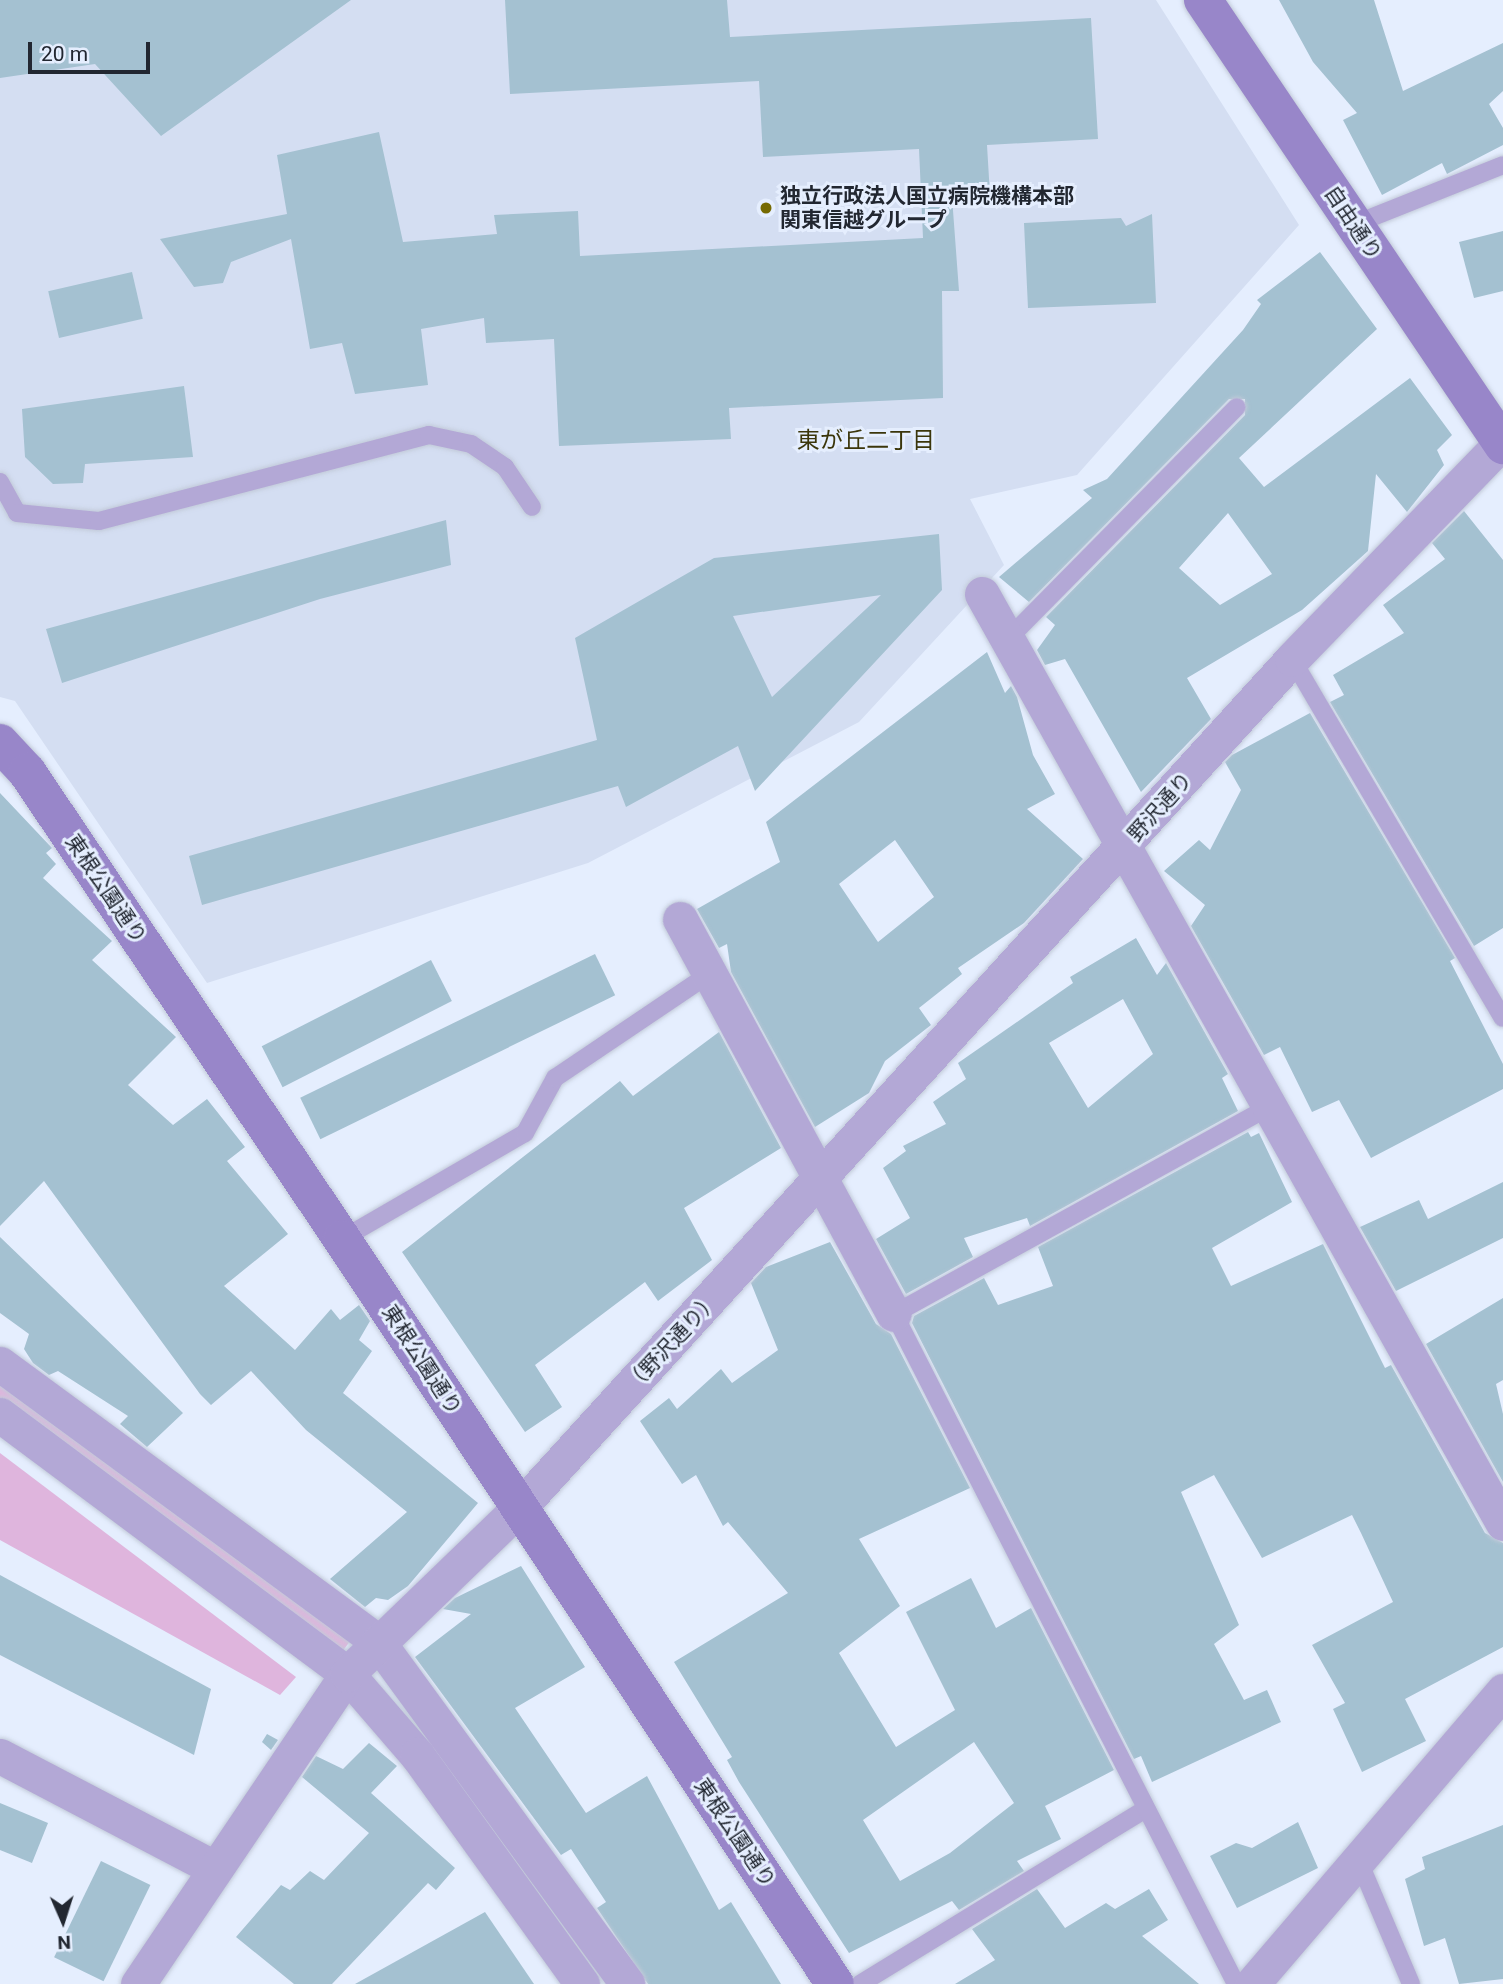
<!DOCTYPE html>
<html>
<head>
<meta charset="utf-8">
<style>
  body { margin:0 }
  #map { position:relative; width:1503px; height:1984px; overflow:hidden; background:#e5eefe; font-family:Roboto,"Noto Sans JP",sans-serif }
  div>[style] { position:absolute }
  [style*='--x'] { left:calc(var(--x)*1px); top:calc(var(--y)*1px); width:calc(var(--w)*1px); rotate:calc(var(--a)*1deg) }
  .built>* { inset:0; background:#d4def2 }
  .green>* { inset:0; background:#dfb5dd; transform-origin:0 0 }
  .building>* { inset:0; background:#a4c1d1; transform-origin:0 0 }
  .roads { filter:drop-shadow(0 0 2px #c2cad9) drop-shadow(0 0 2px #c2cad9) }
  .lane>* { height:18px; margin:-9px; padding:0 9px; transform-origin:9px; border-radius:9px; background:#b3a8d6 }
  .street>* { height:35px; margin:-17.5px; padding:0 17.5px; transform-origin:17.5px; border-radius:17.5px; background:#b3a8d6 }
  .secondary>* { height:38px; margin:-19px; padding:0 19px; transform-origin:19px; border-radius:19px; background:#9886c9 }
  .dots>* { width:19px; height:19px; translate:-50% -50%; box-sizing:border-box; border:4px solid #e5eefe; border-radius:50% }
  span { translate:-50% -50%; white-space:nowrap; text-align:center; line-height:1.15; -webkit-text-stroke:6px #e5eefe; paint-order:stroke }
  .poi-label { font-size:21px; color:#222731; font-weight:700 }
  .left { translate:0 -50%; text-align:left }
  .street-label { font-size:21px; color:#222731 }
  .neighbourhood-label { font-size:23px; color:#3b360b }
  .north { position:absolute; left:28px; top:1886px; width:70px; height:70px; -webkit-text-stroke:5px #e5eefe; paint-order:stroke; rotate:177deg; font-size:19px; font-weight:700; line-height:28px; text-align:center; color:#222731 }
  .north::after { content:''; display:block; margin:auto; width:24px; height:32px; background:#222731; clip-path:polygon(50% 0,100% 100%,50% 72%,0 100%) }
  .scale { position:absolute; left:28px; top:42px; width:122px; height:32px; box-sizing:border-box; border:4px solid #222731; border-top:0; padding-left:9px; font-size:21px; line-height:24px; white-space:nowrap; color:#222731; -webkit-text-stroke:5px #e5eefe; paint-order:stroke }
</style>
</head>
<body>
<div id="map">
  <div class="built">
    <i style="clip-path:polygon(0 0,1156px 0,1299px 225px,1077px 475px,970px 499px,1004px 565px,859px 722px,588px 863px,207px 983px,15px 701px,0 697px)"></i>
  </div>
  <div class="green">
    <i style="left:0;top:1378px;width:438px;height:22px;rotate:37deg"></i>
    <i style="clip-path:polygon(0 1453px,296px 1677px,280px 1695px,0 1540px)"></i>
  </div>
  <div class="building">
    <i style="clip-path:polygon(0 0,351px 0,161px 136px,95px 64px,0 78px)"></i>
    <i style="clip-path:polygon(505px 0,727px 0,730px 37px,1091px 18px,1098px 139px,987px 145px,990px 195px,952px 197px,959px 291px,942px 291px,943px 398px,729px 408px,731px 439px,559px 446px,554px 339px,486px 343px,484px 318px,421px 329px,428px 385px,355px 394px,342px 343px,310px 349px,291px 239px,231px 262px,223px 283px,194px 287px,160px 239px,287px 214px,277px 155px,379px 132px,403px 242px,497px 234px,494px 215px,578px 211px,580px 256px,923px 238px,919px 149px,763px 157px,759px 81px,510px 94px)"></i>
    <i style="clip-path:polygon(1279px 0,1374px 0,1403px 91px,1503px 43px,1503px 91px,1489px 104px,1503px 128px,1503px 145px,1447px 174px,1442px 163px,1382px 195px,1343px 120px,1357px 113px,1313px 62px)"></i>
    <i style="clip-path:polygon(1152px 214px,1156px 303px,1028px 308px,1024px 223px,1121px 218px,1126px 226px)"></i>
    <i style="clip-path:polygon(1503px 231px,1503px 291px,1474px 298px,1459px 242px)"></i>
    <i style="clip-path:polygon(evenodd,1320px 252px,1377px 329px,1239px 458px,1264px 487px,1410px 378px,1452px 435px,1437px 450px,1444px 465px,1407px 512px,1376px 474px,1368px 551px,1302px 610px,1187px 678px,1211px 719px,1141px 792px,1065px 659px,1045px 665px,1037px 650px,1055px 625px,1046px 617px,1245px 415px,1245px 399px,1229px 399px,1029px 602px,999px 577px,1092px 498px,1083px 490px,1107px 479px,1243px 330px,1261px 304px,1257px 300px,1320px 252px,1228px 513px,1272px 574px,1220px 605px,1179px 568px,1228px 513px)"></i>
    <i style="left:132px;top:272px;width:48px;height:86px;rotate:77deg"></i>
    <i style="clip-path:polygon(184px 386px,193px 457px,85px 464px,83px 483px,53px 484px,25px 457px,22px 409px)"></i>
    <i style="clip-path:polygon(1464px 511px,1503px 560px,1503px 928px,1474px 946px,1330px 702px,1344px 695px,1333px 675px,1404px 633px,1383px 605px,1445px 559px,1432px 543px)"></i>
    <i style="clip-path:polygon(446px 520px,451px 565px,320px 599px,62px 683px,46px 629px)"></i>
    <i style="clip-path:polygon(evenodd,939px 534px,942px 590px,755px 791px,738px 746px,626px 807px,618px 786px,202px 905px,189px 856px,597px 740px,575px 638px,714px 558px,939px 534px,881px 595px,772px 697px,733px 616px,881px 595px)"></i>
    <i style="clip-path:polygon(evenodd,987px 652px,1005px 693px,1011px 686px,1017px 697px,1033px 755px,1055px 794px,1027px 809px,1083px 859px,1024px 923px,958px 968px,962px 974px,919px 1008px,931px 1025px,885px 1061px,869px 1093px,815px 1127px,731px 972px,727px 944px,719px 948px,697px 909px,780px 862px,766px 822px,987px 652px,895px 840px,934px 897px,878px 942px,839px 884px,895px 840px)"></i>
    <i style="clip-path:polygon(1310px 713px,1455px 958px,1450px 961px,1503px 1064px,1503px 1089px,1371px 1158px,1339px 1100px,1312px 1112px,1280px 1047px,1264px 1055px,1191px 926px,1205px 905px,1164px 871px,1199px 840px,1210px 850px,1241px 790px,1225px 762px,1232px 755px)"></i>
    <i style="clip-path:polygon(0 793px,52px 848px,46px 853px,56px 864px,43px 878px,112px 941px,92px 960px,176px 1037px,128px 1085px,173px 1125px,207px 1099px,245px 1147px,227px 1161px,288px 1234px,224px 1286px,295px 1350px,331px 1309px,340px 1320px,359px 1305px,370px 1321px,359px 1340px,372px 1351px,343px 1393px,478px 1503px,408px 1586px,388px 1600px,376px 1598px,365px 1607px,330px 1579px,407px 1512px,306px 1430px,251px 1371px,211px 1405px,200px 1394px,44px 1181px,0 1226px)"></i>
    <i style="clip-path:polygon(evenodd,1136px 938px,1157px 975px,1166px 963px,1228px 1074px,1222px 1078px,1238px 1111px,1030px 1226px,1027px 1218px,964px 1238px,973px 1257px,906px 1294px,876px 1239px,910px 1218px,883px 1168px,906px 1151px,903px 1146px,946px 1124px,933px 1102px,966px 1079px,958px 1063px,1073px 983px,1070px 977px,1136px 938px,1123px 999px,1153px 1054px,1088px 1108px,1049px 1043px,1123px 999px)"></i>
    <i style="left:595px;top:954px;width:46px;height:328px;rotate:64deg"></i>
    <i style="left:431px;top:960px;width:46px;height:190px;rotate:63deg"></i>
    <i style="clip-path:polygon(719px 1032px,781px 1148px,684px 1208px,712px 1260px,658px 1301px,645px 1282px,535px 1365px,562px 1407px,525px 1432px,402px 1252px,620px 1081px,633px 1096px)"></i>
    <i style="clip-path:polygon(1248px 1132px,1251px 1137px,1259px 1133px,1292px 1202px,1212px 1248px,1231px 1286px,1323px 1244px,1385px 1368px,1391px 1365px,1485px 1533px,1503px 1543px,1503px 1647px,1405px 1699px,1426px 1741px,1362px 1772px,1333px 1709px,1345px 1703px,1312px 1645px,1393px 1602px,1361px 1533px,1352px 1515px,1262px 1558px,1214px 1475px,1181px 1492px,1239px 1625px,1214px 1644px,1244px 1700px,1267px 1690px,1281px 1722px,1152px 1782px,1141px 1756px,1134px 1759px,912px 1323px,914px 1316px,984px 1278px,998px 1305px,1053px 1286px,1038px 1247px)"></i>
    <i style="clip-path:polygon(1503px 1182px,1503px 1238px,1396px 1291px,1360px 1227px,1419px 1200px,1428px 1219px)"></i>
    <i style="clip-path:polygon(0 1237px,183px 1413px,147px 1447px,120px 1424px,128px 1416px,58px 1371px,49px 1375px,33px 1363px,24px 1349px,29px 1334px,0 1313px)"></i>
    <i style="clip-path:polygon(evenodd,830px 1242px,876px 1324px,891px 1334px,970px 1488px,859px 1539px,900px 1606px,839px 1653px,896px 1747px,955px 1710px,906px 1612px,971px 1578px,996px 1628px,1031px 1608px,1114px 1770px,1045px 1806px,1061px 1839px,1017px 1861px,1024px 1871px,959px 1910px,952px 1901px,849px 1953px,739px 1782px,727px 1760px,732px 1757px,674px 1662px,788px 1593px,728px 1522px,723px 1526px,696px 1475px,682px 1484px,640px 1421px,669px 1398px,677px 1409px,721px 1369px,732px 1383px,778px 1350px,751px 1283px,766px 1267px,830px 1242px,974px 1742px,1014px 1803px,950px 1853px,900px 1881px,863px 1820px,974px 1742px)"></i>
    <i style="clip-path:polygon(1503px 1298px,1503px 1380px,1496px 1384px,1503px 1414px,1503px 1482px,1426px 1344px)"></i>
    <i style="clip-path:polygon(521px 1566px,585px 1667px,515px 1708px,586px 1813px,647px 1776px,719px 1910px,731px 1902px,781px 1984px,648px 1984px,597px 1908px,606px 1902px,571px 1849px,561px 1855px,415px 1657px,471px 1614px,443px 1609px,455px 1598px)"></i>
    <i style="clip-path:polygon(0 1575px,211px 1689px,194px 1755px,0 1655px)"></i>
    <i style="clip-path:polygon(267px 1734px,278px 1740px,271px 1750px,262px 1742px)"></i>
    <i style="clip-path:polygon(369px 1743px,397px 1766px,371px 1793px,455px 1868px,436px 1890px,428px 1883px,332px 1984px,294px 1984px,236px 1937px,281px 1885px,290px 1890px,310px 1871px,324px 1880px,369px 1833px,302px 1777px,316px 1756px,343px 1769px)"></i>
    <i style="clip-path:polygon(0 1803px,48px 1823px,32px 1863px,0 1850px)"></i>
    <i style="clip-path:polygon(1298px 1822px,1318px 1868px,1237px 1908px,1210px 1856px,1236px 1843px,1252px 1848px)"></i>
    <i style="clip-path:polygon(1503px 1825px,1503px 1979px,1459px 1984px,1445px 1938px,1424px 1946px,1405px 1879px,1425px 1869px,1422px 1857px)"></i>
    <i style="left:101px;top:1861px;width:55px;height:107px;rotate:26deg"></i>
    <i style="clip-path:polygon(1037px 1889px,1065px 1928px,1106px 1903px,1115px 1909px,1149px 1889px,1168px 1920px,1142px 1936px,1199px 1984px,955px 1984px,995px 1960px,972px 1929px)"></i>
    <i style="clip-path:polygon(485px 1912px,534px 1984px,355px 1984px)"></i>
  </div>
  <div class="roads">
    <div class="lane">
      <i style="--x:1355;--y:224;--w:159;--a:-21.7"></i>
      <i style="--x:0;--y:482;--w:35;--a:61"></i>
      <i style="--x:17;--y:513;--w:82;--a:5.6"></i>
      <i style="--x:99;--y:521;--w:341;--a:-14.6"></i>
      <i style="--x:429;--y:435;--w:43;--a:12.1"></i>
      <i style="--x:471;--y:444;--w:41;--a:34.1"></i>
      <i style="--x:505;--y:467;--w:48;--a:56"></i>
      <i style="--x:1007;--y:640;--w:327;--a:-45.4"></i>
      <i style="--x:1292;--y:659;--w:416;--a:59.6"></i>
      <i style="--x:342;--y:1239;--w:211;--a:-30.1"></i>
      <i style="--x:525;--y:1133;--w:63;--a:-61.4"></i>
      <i style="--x:555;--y:1078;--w:186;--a:-34"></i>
      <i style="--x:1358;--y:1859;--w:136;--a:67"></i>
      <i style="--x:860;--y:1984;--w:335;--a:-31.5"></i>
      <i style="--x:1236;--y:1984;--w:752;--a:-117.04"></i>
      <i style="--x:894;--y:1314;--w:431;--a:-28.9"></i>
    </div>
    <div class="street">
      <i style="--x:982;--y:594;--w:1065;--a:60.72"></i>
      <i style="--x:680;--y:919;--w:449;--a:61.6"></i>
      <i style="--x:0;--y:1364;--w:469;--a:36.3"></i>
      <i style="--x:378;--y:1642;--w:423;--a:53.9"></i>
      <i style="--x:0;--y:1415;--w:433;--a:36.7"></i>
      <i style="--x:347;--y:1674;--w:107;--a:49.2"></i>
      <i style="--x:417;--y:1755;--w:282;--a:54.2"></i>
      <i style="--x:0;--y:1756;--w:242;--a:27.6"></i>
      <i style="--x:138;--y:1984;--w:374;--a:-56"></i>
      <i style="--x:347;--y:1674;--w:239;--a:-44"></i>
      <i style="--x:519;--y:1508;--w:1148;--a:-47.68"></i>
      <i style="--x:1292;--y:659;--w:303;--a:-45.9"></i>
      <i style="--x:1252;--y:1984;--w:386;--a:-49.4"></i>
    </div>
    <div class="secondary">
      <i style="--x:1203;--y:0;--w:537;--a:56.01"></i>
      <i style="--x:0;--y:743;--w:40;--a:47"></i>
      <i style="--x:27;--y:772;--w:563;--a:56"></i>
      <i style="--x:342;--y:1239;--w:893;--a:56.51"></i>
    </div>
  </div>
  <div class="dots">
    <i style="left:766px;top:208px;background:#766a02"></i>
  </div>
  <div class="poi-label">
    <span class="left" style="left:780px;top:208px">独立行政法人国立病院機構本部<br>関東信越グループ</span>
  </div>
  <div class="street-label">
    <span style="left:1353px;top:223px;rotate:56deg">自由通り</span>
    <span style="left:1160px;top:807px;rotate:-48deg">野沢通り</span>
    <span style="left:106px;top:889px;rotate:56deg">東根公園通り</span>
    <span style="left:672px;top:1342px;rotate:-47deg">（野沢通り）</span>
    <span style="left:422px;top:1360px;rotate:57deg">東根公園通り</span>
    <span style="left:735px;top:1833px;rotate:56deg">東根公園通り</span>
  </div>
  <div class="neighbourhood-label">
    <span style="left:866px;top:441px">東が丘二丁目</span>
  </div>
  <div class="north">N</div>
  <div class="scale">20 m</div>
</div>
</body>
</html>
